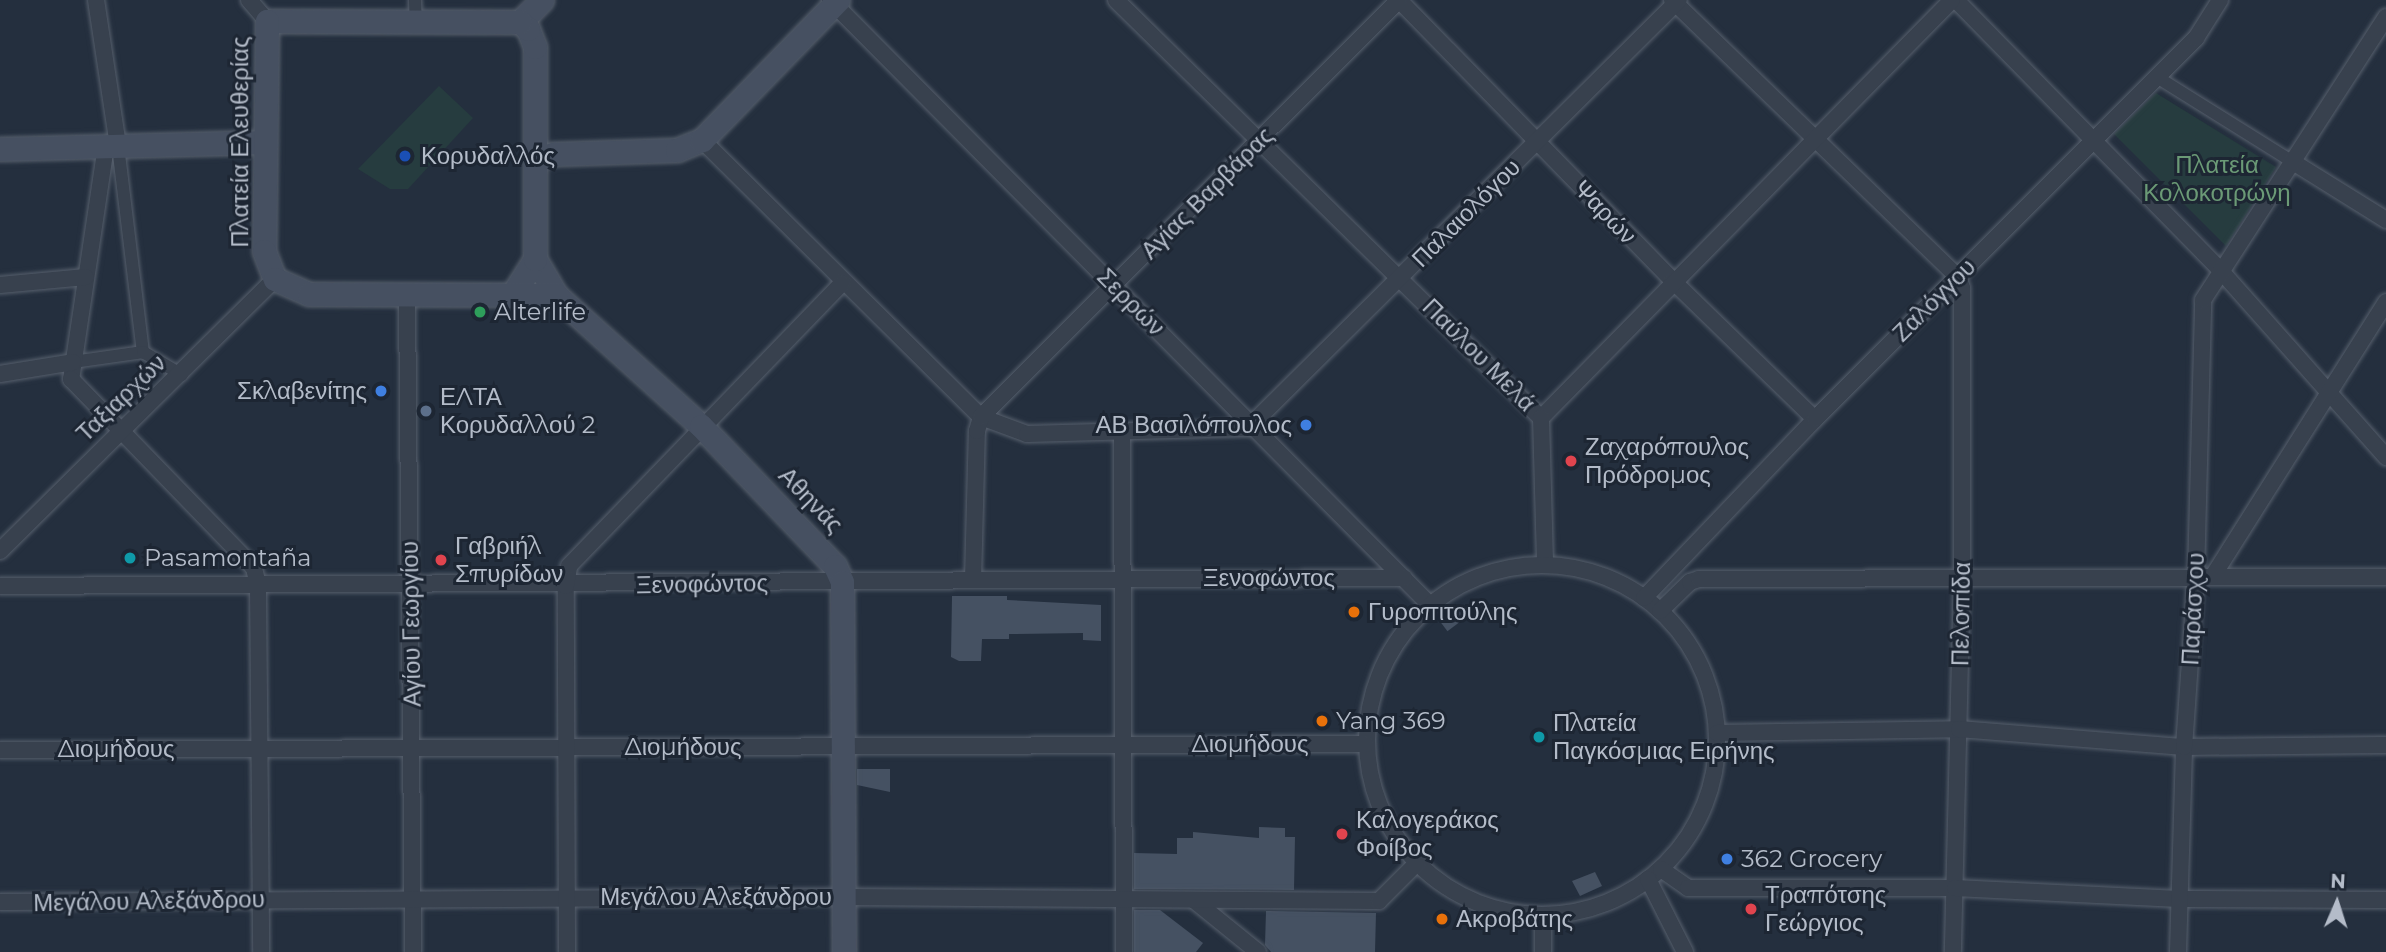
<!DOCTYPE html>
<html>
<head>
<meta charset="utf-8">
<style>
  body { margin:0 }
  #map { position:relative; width:2386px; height:952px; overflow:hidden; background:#242f3e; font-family:Montserrat,sans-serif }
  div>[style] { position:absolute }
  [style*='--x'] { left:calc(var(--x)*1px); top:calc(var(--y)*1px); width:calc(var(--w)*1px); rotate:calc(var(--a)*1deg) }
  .green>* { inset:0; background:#263c3f }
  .building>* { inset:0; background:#455162; transform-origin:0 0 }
  .roads { filter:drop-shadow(0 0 2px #565f6c) drop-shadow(0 0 2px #565f6c) }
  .pedestrian>* { height:12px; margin:-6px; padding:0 6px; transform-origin:6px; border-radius:6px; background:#38414e }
  .minor>* { height:16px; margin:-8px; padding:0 8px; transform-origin:8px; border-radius:8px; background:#38414e }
  .minor>.ring { margin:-8px; padding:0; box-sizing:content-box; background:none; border:16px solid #38414e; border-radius:50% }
  .secondary>* { height:23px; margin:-11.5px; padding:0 11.5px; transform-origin:11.5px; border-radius:11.5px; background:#465061 }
  .dots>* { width:19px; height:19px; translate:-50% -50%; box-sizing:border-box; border:4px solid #1d2633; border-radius:50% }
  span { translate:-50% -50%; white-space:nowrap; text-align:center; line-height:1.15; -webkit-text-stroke:6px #1d2633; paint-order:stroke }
  .street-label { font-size:24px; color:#b4bcc9 }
  .poi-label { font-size:24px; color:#b4bcc9 }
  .left { translate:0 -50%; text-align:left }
  .right { translate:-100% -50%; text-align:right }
  .park-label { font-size:24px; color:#6b9a76 }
  .north { position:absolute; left:2302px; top:868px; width:70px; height:70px; -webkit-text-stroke:5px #1d2633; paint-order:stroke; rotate:3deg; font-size:19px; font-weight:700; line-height:28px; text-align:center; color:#b4bcc9 }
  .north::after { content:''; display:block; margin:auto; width:24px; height:32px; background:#b4bcc9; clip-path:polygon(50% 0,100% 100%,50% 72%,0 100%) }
</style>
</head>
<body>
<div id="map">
  <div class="green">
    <i style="clip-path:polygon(439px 86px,473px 118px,408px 189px,390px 189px,358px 169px)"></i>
    <i style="clip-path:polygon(2156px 93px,2276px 167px,2226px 246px,2114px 134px)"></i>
  </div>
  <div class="building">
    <i style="clip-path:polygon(952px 596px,1007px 596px,1007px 600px,1101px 605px,1101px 641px,1083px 640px,1083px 633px,1009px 634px,1009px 639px,982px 639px,981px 661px,959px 661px,951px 657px)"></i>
    <i style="left:1456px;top:606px;width:15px;height:22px;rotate:53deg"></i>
    <i style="clip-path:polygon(857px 769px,890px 769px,890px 792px,857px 785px)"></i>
    <i style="clip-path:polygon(1259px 827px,1285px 828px,1285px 837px,1295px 837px,1294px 890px,1134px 889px,1134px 853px,1177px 854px,1177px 838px,1193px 838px,1193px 832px,1259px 838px)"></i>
    <i style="clip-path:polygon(1595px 872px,1602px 886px,1580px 896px,1572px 881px)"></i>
    <i style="clip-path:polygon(1134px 910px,1160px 910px,1203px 943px,1196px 952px,1134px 952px)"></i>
    <i style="clip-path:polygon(1266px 911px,1376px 913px,1375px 952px,1271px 952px,1265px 945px)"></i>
  </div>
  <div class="roads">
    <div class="pedestrian">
      <i style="--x:415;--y:0;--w:24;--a:88"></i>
      <i style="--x:2157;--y:77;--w:160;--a:32"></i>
      <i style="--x:118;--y:146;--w:208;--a:83.1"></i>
      <i style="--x:73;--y:362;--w:71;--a:-8.1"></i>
      <i style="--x:143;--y:352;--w:45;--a:30.5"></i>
    </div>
    <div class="minor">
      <i style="--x:96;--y:0;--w:148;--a:81.4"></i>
      <i style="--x:249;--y:0;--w:28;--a:49"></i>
      <i style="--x:830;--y:0;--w:852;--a:45.24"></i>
      <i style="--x:1116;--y:0;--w:596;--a:44.52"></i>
      <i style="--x:1399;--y:0;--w:392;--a:45.7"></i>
      <i style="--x:1673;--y:281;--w:198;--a:44.2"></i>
      <i style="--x:1672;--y:0;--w:398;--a:44.1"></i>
      <i style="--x:1958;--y:277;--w:12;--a:70"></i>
      <i style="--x:1962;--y:288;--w:289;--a:90"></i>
      <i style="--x:1962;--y:577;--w:375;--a:91.4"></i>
      <i style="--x:1956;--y:0;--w:379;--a:45.6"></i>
      <i style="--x:2221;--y:271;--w:249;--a:48.4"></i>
      <i style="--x:702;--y:140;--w:393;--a:44.8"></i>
      <i style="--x:981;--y:417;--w:49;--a:20.3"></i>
      <i style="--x:1027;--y:434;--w:221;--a:-1.6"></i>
      <i style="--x:1248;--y:428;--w:607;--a:-44.8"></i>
      <i style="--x:106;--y:146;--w:236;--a:98.5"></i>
      <i style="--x:71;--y:379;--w:263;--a:45.9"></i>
      <i style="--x:254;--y:568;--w:18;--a:77"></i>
      <i style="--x:258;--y:586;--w:366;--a:89.5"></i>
      <i style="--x:2293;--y:162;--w:110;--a:31.9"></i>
      <i style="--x:0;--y:285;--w:86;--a:-5.3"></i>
      <i style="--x:407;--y:296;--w:656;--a:89.48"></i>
      <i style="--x:0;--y:374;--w:74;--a:-9.3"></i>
      <i style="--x:1541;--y:418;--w:586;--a:-45.48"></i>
      <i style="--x:1541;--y:418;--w:147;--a:88.4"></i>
      <i style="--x:1122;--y:433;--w:519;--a:89.78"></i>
      <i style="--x:0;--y:551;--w:387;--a:-44.7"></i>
      <i class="ring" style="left:1367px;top:565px;width:334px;height:334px"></i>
      <i style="--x:2213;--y:576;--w:324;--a:-57.7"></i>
      <i style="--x:973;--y:580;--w:149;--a:-88.5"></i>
      <i style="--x:977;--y:431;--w:15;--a:-74"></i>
      <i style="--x:981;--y:417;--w:590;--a:-44.93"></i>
      <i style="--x:0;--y:586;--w:1404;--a:-0.33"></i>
      <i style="--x:1644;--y:598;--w:248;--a:-46.3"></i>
      <i style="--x:1815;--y:419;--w:539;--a:-45"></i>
      <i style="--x:2196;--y:38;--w:45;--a:-57.7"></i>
      <i style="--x:1660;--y:611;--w:42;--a:-44"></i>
      <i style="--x:1690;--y:582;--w:9;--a:-18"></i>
      <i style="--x:1699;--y:579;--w:687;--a:-0.17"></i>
      <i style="--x:1717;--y:733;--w:242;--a:-0.9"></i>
      <i style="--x:1959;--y:729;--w:226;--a:4.6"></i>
      <i style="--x:2184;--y:747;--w:202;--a:-0.6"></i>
      <i style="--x:0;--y:750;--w:1366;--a:-0.25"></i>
      <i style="--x:1661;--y:869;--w:33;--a:35"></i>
      <i style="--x:1688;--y:888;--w:267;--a:0"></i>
      <i style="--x:1955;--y:888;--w:224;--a:2.8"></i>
      <i style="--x:2179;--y:899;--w:207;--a:0.3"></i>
      <i style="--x:1648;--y:879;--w:82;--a:63.1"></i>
      <i style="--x:1195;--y:901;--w:81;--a:39"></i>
      <i style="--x:0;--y:902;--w:844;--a:-0.34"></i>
      <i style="--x:844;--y:897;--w:535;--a:0.43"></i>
      <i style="--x:1379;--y:901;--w:54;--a:-45"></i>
      <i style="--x:1543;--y:915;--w:37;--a:90"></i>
      <i style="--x:567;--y:952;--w:366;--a:-90.2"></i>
      <i style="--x:566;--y:586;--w:20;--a:-81"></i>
      <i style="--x:569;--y:566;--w:393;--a:-46"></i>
      <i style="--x:2178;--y:952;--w:205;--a:-88.3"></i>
      <i style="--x:2184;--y:747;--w:171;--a:-86"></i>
      <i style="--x:2196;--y:576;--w:276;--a:-88.5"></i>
      <i style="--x:2203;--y:300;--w:337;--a:-57.1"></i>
    </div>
    <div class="secondary">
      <i style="--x:520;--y:22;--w:31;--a:-45"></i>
      <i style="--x:0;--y:149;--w:264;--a:-1.5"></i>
      <i style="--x:535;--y:159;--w:20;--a:-15"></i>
      <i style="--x:554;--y:154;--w:123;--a:-1.9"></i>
      <i style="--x:677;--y:150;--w:27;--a:-22"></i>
      <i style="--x:702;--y:140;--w:195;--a:-45.8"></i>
      <i style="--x:535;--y:259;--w:42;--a:59.7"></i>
      <i style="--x:556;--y:295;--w:195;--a:42.1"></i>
      <i style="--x:701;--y:426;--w:194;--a:46.3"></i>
      <i style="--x:835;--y:566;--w:17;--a:66"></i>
      <i style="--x:842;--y:582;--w:370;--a:89.7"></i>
      <i style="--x:513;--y:294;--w:41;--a:-57.8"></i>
      <i style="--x:535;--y:259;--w:212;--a:-90"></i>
      <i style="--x:535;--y:47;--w:19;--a:-111"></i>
      <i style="--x:528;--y:29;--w:11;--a:-139"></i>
      <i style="--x:520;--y:22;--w:253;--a:-179.8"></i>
      <i style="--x:267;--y:21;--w:230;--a:90.7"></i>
      <i style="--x:264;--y:251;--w:30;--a:69"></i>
      <i style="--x:275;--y:279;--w:37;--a:24"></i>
      <i style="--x:309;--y:294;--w:247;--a:0.2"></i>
    </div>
  </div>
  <div class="dots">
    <i style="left:405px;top:156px;background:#1a4fb4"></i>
    <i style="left:480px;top:312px;background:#2e9e5b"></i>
    <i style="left:381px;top:391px;background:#3f7fe0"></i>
    <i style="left:426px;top:411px;background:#5c6f8a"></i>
    <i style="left:1306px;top:425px;background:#3f7fe0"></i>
    <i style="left:1571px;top:461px;background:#e0444e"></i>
    <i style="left:130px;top:558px;background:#0f9aa8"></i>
    <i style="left:441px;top:560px;background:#e0444e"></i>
    <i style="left:1354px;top:612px;background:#e8710a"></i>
    <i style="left:1322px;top:721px;background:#e8710a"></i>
    <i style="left:1539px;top:737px;background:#0f9aa8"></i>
    <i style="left:1342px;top:834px;background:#e0444e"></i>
    <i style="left:1727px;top:859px;background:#3f7fe0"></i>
    <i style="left:1751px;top:909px;background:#e0444e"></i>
    <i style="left:1442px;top:919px;background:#e8710a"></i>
  </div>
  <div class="street-label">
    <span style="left:240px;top:142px;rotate:-90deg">Πλατεία Ελευθερίας</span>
    <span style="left:1207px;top:193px;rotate:-45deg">Αγίας Βαρβάρας</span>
    <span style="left:1605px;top:212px;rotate:46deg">Ψαρών</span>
    <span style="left:1466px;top:213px;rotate:-45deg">Παλαιολόγου</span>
    <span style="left:1934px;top:300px;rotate:-45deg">Ζαλόγγου</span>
    <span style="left:1131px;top:302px;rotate:45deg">Σερρών</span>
    <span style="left:1479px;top:355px;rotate:45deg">Παύλου Μελά</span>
    <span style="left:121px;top:398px;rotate:-44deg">Ταξιαρχών</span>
    <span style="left:811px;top:500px;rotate:46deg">Αθηνάς</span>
    <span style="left:1269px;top:578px">Ξενοφώντος</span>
    <span style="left:702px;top:584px;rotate:-1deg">Ξενοφώντος</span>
    <span style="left:2193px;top:609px;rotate:-87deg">Παράσχου</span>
    <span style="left:1961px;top:614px;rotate:-89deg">Πελοπίδα</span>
    <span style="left:411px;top:624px;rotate:-91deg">Αγίου Γεωργίου</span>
    <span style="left:1250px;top:744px">Διομήδους</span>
    <span style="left:683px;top:747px">Διομήδους</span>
    <span style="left:116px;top:749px">Διομήδους</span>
    <span style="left:716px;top:897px">Μεγάλου Αλεξάνδρου</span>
    <span style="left:149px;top:901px;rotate:-1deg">Μεγάλου Αλεξάνδρου</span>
  </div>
  <div class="poi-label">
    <span class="left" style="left:421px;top:156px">Κορυδαλλός</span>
    <span class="left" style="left:494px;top:312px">Alterlife</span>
    <span class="right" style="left:367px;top:391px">Σκλαβενίτης</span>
    <span class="left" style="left:440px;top:411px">ΕΛΤΑ<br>Κορυδαλλού 2</span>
    <span class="right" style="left:1292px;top:425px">ΑΒ Βασιλόπουλος</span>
    <span class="left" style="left:1585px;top:461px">Ζαχαρόπουλος<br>Πρόδρομος</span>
    <span class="left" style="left:455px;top:560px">Γαβριήλ<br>Σπυρίδων</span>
    <span class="left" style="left:144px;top:558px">Pasamontaña</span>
    <span class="left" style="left:1368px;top:612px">Γυροπιτούλης</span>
    <span class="left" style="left:1336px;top:721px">Yang 369</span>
    <span class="left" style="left:1553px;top:737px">Πλατεία<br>Παγκόσμιας Ειρήνης</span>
    <span class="left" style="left:1356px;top:834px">Καλογεράκος<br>Φοίβος</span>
    <span class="left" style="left:1741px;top:859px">362 Grocery</span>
    <span class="left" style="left:1765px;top:909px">Τραπότσης<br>Γεώργιος</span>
    <span class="left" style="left:1456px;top:919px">Ακροβάτης</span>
  </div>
  <div class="park-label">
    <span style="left:2217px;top:179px">Πλατεία<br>Κολοκοτρώνη</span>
  </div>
  <div class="north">N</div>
</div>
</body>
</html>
